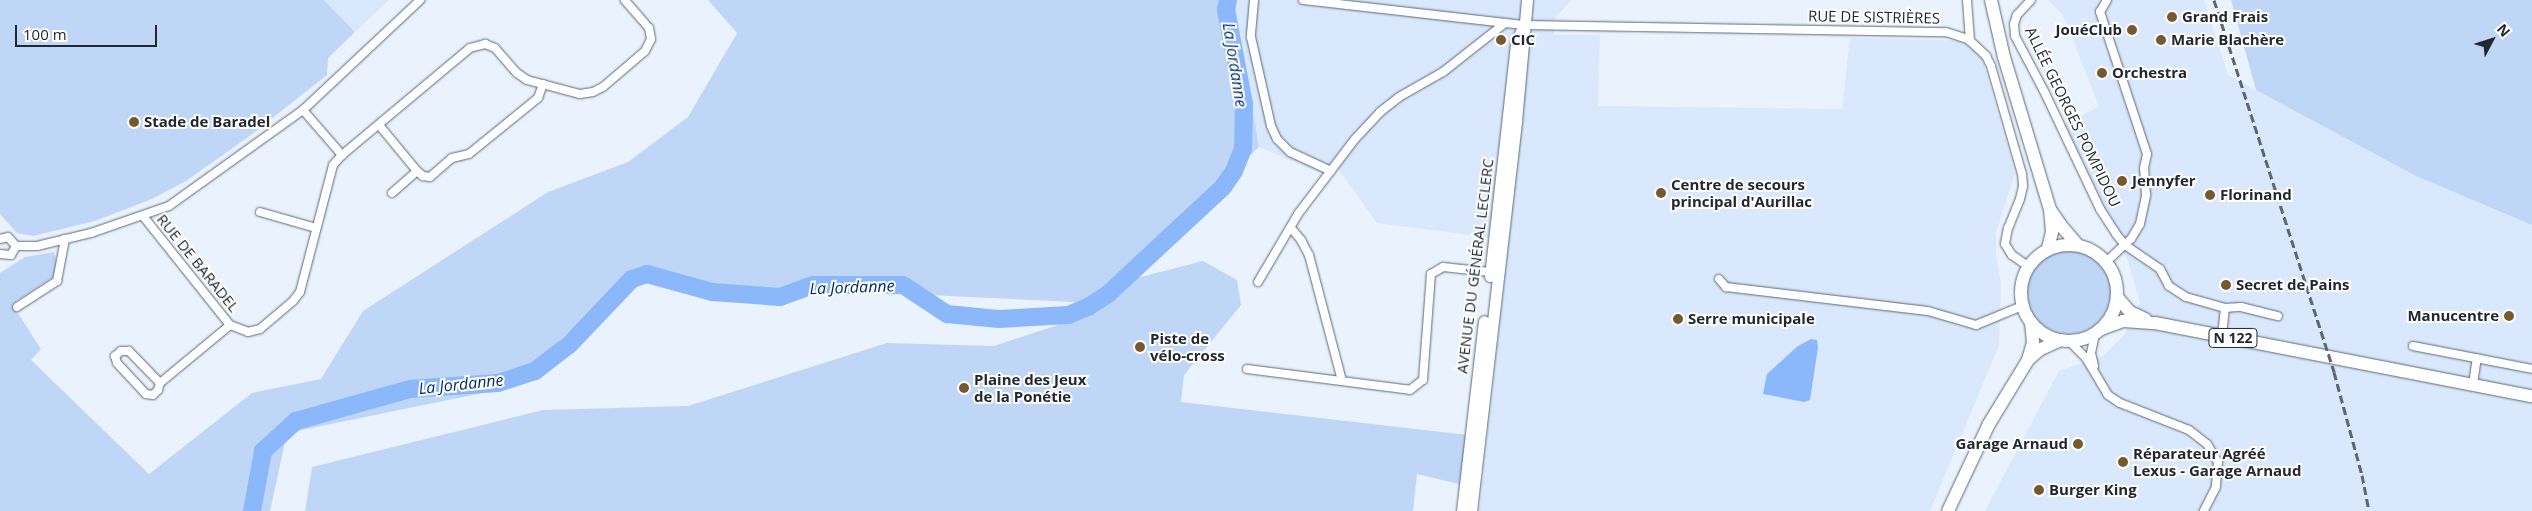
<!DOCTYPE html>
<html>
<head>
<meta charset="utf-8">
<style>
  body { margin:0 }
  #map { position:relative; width:2532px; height:511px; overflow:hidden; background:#eaf2fe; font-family:"Open Sans",sans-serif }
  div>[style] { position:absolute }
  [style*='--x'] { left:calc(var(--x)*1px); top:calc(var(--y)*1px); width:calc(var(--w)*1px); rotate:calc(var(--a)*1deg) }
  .built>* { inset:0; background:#d9e8fd }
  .green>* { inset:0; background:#bfd6f7 }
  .round { border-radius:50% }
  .water>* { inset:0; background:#8ab8fa }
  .river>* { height:18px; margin:-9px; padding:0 9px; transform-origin:9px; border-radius:9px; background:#8ab8fa }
  .roads { filter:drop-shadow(0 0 1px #5c6879) drop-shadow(0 0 1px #5c6879) }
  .street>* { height:8px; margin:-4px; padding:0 4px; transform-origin:4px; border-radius:4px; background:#fff }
  .secondary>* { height:11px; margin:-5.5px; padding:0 5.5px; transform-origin:5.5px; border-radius:5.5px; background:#fff }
  .primary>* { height:12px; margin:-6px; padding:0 6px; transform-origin:6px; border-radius:6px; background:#fff }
  .primary>.ring { margin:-6px; padding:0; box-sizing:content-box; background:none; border:12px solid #fff; border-radius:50% }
  .rail>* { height:3px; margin-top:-1.5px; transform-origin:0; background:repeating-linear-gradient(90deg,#60666f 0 8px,transparent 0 12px) }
  .dots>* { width:14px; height:14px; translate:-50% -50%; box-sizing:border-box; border:2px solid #fff; border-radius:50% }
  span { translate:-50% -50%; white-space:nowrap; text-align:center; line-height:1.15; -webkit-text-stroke:4px #fff; paint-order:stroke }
  .shield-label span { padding:1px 4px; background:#fff; border:1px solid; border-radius:4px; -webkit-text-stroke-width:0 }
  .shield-label { font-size:14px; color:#232830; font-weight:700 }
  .street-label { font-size:15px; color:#232830 }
  .poi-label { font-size:15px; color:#232830; font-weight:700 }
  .left { translate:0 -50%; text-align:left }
  .right { translate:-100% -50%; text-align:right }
  .water-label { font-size:16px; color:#022d66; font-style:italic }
  .north { position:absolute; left:2467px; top:15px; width:50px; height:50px; -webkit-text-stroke:4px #fff; paint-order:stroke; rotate:50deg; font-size:14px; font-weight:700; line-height:20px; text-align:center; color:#232830 }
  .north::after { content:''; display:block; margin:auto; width:18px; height:22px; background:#232830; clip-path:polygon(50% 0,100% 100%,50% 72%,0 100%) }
  .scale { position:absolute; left:15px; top:25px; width:142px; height:22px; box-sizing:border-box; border:2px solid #232830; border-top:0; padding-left:6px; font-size:15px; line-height:18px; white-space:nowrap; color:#232830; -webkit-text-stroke:4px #fff; paint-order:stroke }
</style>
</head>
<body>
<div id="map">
  <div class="built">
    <i style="clip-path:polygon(324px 0,389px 0,355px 32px)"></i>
    <i style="clip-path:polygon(1234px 0,1571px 0,1554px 20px,1554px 35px,1600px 35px,1598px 106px,1842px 109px,1850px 38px,1977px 41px,2015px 173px,1996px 233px,1996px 255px,2001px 283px,1999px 345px,1930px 511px,1479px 511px,1509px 240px,1377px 223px,1338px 169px,1320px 173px,1259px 147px)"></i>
    <i style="clip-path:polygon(2048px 0,2204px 0,2228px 75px,2416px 176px,2532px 225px,2532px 511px,1985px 511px,2059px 371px,2103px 356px,2125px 334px,2140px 302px,2128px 261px,2065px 125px,2099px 106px,2063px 15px)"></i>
  </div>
  <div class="green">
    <i style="clip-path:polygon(0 0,324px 0,355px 32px,328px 58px,327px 75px,251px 135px,186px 181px,152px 199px,95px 221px,33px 236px,17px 233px,0 214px)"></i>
    <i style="clip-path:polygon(708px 0,1234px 0,1259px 147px,1094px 303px,928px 295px,898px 282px,815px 281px,778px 294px,731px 291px,676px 273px,632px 275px,507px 388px,287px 433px,270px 511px,0 511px,0 273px,25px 257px,54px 252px,57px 264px,55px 276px,12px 304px,41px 349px,31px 360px,149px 474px,252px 393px,321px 379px,363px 311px,548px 192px,628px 162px,688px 117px,737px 33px)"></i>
    <i style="clip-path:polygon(2231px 0,2532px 0,2532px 225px,2416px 176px,2256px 90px)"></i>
    <i class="round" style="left:2027px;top:250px;width:84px;height:84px"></i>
    <i style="clip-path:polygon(1203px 261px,1237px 280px,1241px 305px,1184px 375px,1181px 402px,1468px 435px,1463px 485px,1417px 474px,1413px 511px,305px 511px,312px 467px,543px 410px,688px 406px,887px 343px,994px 346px,1088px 315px,1129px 280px)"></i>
  </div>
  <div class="water">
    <i style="clip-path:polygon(1811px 339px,1817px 340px,1818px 347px,1810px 400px,1804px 402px,1763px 394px,1767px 374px,1798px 346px)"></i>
  </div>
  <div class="river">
    <i style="--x:252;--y:511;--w:61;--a:-79.6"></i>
    <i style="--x:263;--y:451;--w:45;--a:-42.3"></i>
    <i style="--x:296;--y:421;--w:118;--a:-15.7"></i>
    <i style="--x:410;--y:389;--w:88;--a:-3.9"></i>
    <i style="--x:498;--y:383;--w:39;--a:-18"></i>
    <i style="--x:535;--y:371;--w:44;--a:-37.6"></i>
    <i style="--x:570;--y:344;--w:90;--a:-46.4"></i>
    <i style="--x:632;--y:279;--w:16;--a:-18"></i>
    <i style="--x:647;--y:274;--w:67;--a:15.5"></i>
    <i style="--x:712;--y:292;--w:68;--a:4.2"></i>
    <i style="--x:780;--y:297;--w:35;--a:-20"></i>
    <i style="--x:813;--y:285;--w:90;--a:0"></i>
    <i style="--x:903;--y:285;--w:53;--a:33.4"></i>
    <i style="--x:947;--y:314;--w:52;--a:5.5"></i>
    <i style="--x:999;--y:319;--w:69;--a:-3.3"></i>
    <i style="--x:1068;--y:315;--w:22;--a:-22"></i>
    <i style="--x:1088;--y:307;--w:24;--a:-33"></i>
    <i style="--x:1108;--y:294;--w:157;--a:-42.9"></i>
    <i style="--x:1223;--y:187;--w:19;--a:-55"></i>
    <i style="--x:1234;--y:171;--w:24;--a:-68"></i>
    <i style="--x:1243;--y:149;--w:45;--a:-88.7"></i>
    <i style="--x:1244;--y:104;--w:96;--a:-100.8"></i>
    <i style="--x:1226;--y:10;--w:10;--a:-79"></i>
  </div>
  <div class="roads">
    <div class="street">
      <i style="--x:1254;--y:0;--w:37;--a:95"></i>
      <i style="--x:1251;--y:37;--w:91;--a:77.3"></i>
      <i style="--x:1271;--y:126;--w:14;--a:65"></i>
      <i style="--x:1277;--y:139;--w:18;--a:45"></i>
      <i style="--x:1290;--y:152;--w:45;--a:24.9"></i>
      <i style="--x:1303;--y:0;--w:222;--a:6.5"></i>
      <i style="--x:1524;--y:25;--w:422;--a:1"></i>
      <i style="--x:1946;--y:32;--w:23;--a:18"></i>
      <i style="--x:1968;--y:39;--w:25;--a:43"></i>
      <i style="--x:1986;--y:56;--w:11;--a:63"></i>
      <i style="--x:1991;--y:66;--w:112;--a:74"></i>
      <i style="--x:2022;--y:174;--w:12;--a:85"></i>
      <i style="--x:2023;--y:186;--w:13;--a:103"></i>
      <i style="--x:2020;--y:199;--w:31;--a:112"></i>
      <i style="--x:2008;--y:228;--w:16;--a:101"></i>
      <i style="--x:2005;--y:244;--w:13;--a:58"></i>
      <i style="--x:2012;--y:255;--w:19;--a:35"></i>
      <i style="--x:1967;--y:0;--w:41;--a:85.8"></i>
      <i style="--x:2031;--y:0;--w:21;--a:133"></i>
      <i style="--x:2017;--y:15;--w:9;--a:108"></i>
      <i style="--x:2014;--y:24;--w:12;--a:85"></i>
      <i style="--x:2015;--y:36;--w:62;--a:62.2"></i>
      <i style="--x:2044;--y:91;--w:131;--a:64.6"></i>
      <i style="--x:2100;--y:209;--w:30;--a:57"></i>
      <i style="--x:2116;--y:234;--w:14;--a:51"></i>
      <i style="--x:2125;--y:245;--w:42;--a:34.4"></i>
      <i style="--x:2160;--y:269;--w:19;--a:62"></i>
      <i style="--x:2169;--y:286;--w:20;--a:33"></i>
      <i style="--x:2186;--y:297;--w:41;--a:15.8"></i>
      <i style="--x:2225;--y:308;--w:16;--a:-4"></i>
      <i style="--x:2241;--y:307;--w:38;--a:14"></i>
      <i style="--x:303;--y:110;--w:60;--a:49.1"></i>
      <i style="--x:379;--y:125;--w:60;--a:50.4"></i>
      <i style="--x:417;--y:171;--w:8;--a:40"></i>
      <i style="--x:423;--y:176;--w:7;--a:8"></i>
      <i style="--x:430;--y:177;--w:29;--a:-41"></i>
      <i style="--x:452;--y:158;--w:17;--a:-13"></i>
      <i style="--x:469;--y:154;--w:89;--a:-39.1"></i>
      <i style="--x:538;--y:98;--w:15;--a:-70"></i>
      <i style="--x:392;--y:193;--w:33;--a:-41"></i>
      <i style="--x:260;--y:212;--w:58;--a:15.9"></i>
      <i style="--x:143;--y:216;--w:139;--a:51.4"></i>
      <i style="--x:230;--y:325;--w:19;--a:21"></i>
      <i style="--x:248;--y:332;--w:12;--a:-14"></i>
      <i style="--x:260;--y:329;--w:43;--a:-40.3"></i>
      <i style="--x:293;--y:301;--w:11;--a:-52"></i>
      <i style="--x:300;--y:292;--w:131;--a:-75.4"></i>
      <i style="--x:333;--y:165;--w:13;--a:-48"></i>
      <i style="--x:342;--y:155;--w:167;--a:-39.9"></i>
      <i style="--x:470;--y:48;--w:16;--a:-15"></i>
      <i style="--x:485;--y:44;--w:11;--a:22"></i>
      <i style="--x:495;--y:48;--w:33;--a:49"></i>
      <i style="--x:517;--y:73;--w:12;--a:35"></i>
      <i style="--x:527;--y:80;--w:55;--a:14.8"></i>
      <i style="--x:580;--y:94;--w:13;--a:-9"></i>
      <i style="--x:593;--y:92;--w:11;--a:-27"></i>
      <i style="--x:603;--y:87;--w:55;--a:-40.6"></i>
      <i style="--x:645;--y:51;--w:13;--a:-63"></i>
      <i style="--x:651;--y:39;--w:11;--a:-100"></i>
      <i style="--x:649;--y:28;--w:37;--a:-131"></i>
      <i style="--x:1291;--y:228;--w:16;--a:50"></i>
      <i style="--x:1301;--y:240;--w:17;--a:62"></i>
      <i style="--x:1309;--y:255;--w:130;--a:75.3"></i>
      <i style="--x:0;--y:239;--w:8;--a:-14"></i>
      <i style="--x:8;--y:237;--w:12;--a:48"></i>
      <i style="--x:16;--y:246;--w:10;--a:119"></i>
      <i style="--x:11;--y:255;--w:11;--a:-175"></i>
      <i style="--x:16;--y:246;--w:21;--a:0"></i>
      <i style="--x:37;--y:246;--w:56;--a:-13.5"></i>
      <i style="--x:91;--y:233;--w:83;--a:-19.1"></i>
      <i style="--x:169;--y:206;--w:165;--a:-35.6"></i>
      <i style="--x:303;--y:110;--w:161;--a:-43.2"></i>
      <i style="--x:2106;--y:262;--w:34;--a:-43"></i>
      <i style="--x:2131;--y:239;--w:17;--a:-59"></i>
      <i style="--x:2140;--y:224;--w:30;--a:-78"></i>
      <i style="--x:2146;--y:195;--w:27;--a:-94"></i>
      <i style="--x:2144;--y:168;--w:14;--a:-78"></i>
      <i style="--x:2147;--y:154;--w:150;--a:-108.3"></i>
      <i style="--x:2100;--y:12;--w:14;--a:-60"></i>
      <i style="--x:1719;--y:279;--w:11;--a:49"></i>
      <i style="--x:1726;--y:287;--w:203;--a:6.8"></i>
      <i style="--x:1928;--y:311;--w:50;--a:16.3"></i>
      <i style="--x:1976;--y:325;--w:50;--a:-22.4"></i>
      <i style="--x:1258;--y:282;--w:79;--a:-59.5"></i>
      <i style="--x:1298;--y:214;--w:94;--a:-52.8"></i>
      <i style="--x:1355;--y:139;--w:37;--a:-47"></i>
      <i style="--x:1380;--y:112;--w:24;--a:-38"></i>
      <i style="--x:1399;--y:97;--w:51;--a:-29.6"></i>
      <i style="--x:1443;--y:72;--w:79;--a:-38.3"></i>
      <i style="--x:17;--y:307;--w:48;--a:-33"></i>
      <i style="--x:57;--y:281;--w:43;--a:-79.2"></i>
      <i style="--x:2222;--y:336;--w:28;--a:-84"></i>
      <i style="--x:2069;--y:341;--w:24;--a:45"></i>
      <i style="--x:2086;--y:358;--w:43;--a:59.3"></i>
      <i style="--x:2108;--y:395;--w:14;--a:34"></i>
      <i style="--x:2120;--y:403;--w:74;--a:21.4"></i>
      <i style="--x:2189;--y:430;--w:23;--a:38"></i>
      <i style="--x:2207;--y:444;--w:21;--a:59"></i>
      <i style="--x:2218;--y:462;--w:25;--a:95"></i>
      <i style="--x:2216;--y:487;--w:27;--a:117"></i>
      <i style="--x:2413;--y:346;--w:121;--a:10.9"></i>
      <i style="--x:2094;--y:366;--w:13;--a:-103"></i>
      <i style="--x:2091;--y:353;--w:19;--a:-78"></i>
      <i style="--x:1247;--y:369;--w:164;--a:7.3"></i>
      <i style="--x:1410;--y:390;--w:16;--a:-38"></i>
      <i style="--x:1423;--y:380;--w:106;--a:-85.7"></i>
      <i style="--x:1431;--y:274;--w:14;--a:-30"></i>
      <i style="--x:1443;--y:267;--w:47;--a:6.1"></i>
      <i style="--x:160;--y:383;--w:45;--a:-134.1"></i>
      <i style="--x:129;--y:351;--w:8;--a:180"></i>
      <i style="--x:121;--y:351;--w:8;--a:140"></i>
      <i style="--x:115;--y:356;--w:7;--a:74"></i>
      <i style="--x:117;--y:363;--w:42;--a:46.9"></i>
      <i style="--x:146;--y:394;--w:7;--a:8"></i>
      <i style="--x:153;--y:395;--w:7;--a:-45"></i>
      <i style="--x:158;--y:390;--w:7;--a:-74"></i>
      <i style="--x:160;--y:383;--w:91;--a:-39.6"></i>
      <i style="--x:2473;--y:385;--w:27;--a:-82"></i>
    </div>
    <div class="secondary">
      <i style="--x:1490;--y:276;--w:234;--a:-83.6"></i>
      <i style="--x:1516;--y:43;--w:13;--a:-67"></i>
      <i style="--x:1462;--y:511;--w:191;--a:-83.4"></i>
      <i style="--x:1471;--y:511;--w:393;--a:-83.4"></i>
      <i style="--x:1516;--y:121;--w:121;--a:-84.8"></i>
    </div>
    <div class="primary">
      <i style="--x:1991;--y:0;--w:58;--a:77.2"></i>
      <i style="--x:2004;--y:57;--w:159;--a:73.2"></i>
      <i style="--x:2050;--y:209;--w:23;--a:85"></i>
      <i style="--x:2052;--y:232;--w:16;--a:104"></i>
      <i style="--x:2051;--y:211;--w:21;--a:55"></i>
      <i style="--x:2063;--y:228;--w:23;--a:49"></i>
      <i class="ring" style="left:2021px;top:245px;width:84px;height:84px"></i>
      <i style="--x:2117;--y:297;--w:20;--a:49"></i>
      <i style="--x:2130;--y:312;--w:17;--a:25"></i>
      <i style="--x:2101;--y:329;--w:23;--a:-20"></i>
      <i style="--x:2123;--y:321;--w:32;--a:4"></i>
      <i style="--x:2155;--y:323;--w:384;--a:11"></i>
      <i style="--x:2028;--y:360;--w:15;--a:-42"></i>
      <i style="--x:2039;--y:350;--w:23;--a:-25"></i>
      <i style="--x:1948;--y:511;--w:96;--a:-64.8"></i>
      <i style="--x:1989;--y:424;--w:75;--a:-58.6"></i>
      <i style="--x:2028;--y:360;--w:19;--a:-74"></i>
      <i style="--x:2033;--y:342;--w:19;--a:-96"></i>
    </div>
  </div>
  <div class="rail">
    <i style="--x:2214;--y:0;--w:391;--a:72.1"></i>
    <i style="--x:2334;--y:372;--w:107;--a:74.8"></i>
    <i style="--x:2362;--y:475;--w:37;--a:79"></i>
  </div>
  <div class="dots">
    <i style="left:2172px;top:17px;background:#78592e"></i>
    <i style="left:2132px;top:30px;background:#78592e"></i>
    <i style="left:1501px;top:40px;background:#78592e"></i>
    <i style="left:2161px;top:40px;background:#78592e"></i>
    <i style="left:2102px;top:73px;background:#78592e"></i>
    <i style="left:134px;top:122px;background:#78592e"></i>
    <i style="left:2122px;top:181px;background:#78592e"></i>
    <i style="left:1661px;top:193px;background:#78592e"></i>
    <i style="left:2210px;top:195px;background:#78592e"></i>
    <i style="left:2226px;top:285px;background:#78592e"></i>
    <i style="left:2509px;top:316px;background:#78592e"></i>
    <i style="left:1678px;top:319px;background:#78592e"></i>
    <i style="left:1140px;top:347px;background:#78592e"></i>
    <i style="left:964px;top:388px;background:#78592e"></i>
    <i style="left:2078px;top:444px;background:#78592e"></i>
    <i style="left:2123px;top:462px;background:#78592e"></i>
    <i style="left:2039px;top:490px;background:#78592e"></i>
  </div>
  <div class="shield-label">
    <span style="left:2233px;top:338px">N 122</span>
  </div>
  <div class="street-label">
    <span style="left:1874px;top:17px;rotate:1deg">RUE DE SISTRIÈRES</span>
    <span style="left:2073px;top:117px;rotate:64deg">ALLÉE GEORGES POMPIDOU</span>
    <span style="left:198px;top:263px;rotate:51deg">RUE DE BARADEL</span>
    <span style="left:1475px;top:266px;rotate:-83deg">AVENUE DU GÉNÉRAL LECLERC</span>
  </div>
  <div class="poi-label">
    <span class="left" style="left:2182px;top:17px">Grand Frais</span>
    <span class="right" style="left:2122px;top:30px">JouéClub</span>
    <span class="left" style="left:1511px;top:40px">CIC</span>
    <span class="left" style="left:2171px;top:40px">Marie Blachère</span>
    <span class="left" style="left:2112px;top:73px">Orchestra</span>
    <span class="left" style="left:144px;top:122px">Stade de Baradel</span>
    <span class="left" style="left:2132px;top:181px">Jennyfer</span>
    <span class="left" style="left:1671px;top:193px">Centre de secours<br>principal d'Aurillac</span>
    <span class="left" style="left:2220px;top:195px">Florinand</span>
    <span class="left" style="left:2236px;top:285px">Secret de Pains</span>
    <span class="right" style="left:2499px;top:316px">Manucentre</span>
    <span class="left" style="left:1688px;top:319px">Serre municipale</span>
    <span class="left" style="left:1150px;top:347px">Piste de<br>vélo-cross</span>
    <span class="left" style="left:974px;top:388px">Plaine des Jeux<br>de la Ponétie</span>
    <span class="right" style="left:2068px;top:444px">Garage Arnaud</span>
    <span class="left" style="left:2133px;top:462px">Réparateur Agréé<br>Lexus - Garage Arnaud</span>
    <span class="left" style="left:2049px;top:490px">Burger King</span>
  </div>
  <div class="water-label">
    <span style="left:1235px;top:65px;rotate:81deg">La Jordanne</span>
    <span style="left:852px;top:287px;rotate:-2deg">La Jordanne</span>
    <span style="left:461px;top:384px;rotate:-6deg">La Jordanne</span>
  </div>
  <div class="north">N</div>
  <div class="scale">100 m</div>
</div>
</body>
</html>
